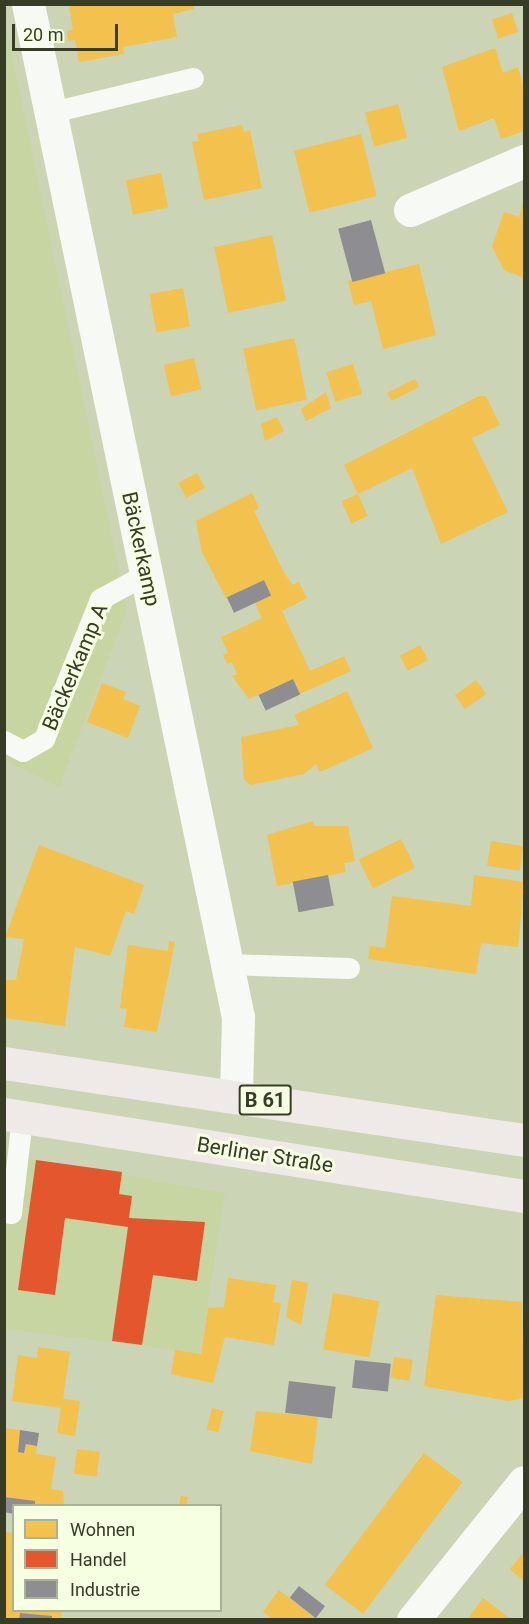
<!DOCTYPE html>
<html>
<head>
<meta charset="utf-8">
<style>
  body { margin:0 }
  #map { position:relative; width:529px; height:1624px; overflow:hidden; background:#cbd4b5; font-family:Roboto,sans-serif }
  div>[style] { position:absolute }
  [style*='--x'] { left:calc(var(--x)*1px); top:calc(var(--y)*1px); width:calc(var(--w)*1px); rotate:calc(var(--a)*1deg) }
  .built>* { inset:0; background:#c7d5a3 }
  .homes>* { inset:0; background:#f2c14e; transform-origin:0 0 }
  .shops>* { inset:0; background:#e4572e }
  .industry>* { inset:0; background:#8d8d92; transform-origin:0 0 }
  .service>* { height:21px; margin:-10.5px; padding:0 10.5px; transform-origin:10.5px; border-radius:10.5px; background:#f7f9f4 }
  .minor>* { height:33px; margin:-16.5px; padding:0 16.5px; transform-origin:16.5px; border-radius:16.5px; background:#f7f9f4 }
  .primary>* { height:33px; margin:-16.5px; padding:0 16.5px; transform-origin:16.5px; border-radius:16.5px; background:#efeae7 }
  span { translate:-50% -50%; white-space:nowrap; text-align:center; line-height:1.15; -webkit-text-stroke:6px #f6ffe2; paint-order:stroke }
  .shield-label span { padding:2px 4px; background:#f6ffe2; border:2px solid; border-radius:4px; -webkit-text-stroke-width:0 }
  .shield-label { font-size:20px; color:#363c25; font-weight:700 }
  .street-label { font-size:21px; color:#363c25 }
  .frame { position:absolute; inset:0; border:6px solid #363c25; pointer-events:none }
  .legend { position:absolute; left:12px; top:1504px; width:210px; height:108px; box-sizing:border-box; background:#f6ffe2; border:2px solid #a9b196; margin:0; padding:8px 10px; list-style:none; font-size:18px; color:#363c25 }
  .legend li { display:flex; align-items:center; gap:12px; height:30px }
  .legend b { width:30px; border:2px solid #a9b196 }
  .scale { position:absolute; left:12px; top:24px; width:106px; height:27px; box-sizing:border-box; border:3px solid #363c25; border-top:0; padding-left:8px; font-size:18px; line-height:21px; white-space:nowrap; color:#363c25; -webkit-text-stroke:4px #f6ffe2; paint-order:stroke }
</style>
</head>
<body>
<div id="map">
  <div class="built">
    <i style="clip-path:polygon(4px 17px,127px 610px,59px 787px,5px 760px)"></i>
    <i style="clip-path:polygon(5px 1154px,225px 1193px,200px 1353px,5px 1329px)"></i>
  </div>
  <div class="homes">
    <i style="clip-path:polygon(193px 4px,194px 9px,173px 14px,177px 37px,123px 47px,124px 54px,79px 62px,75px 40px,68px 41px,67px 31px,73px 30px,69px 6px)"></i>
    <i style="left:512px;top:13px;width:20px;height:21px;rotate:72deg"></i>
    <i style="clip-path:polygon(495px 48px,503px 73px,518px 67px,524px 87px,524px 131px,501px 139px,494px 118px,459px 131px,442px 67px)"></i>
    <i style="left:398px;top:104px;width:35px;height:34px;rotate:75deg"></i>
    <i style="clip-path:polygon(242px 125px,244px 132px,250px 130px,262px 188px,204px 200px,192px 142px,199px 141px,197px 134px)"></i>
    <i style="left:361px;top:134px;width:64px;height:69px;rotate:76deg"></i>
    <i style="left:161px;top:173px;width:35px;height:36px;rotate:78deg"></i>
    <i style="clip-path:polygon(524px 201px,524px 278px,504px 270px,492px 246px,504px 212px,519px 217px)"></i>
    <i style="left:272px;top:235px;width:67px;height:59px;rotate:78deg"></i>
    <i style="clip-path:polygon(419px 264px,436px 335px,383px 349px,371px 301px,354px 305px,348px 281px)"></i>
    <i style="left:183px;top:288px;width:39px;height:34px;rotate:80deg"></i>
    <i style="left:294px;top:338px;width:63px;height:52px;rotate:78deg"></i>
    <i style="left:194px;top:358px;width:32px;height:31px;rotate:77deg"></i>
    <i style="left:353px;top:364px;width:31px;height:28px;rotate:73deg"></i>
    <i style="left:415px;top:379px;width:9px;height:31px;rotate:63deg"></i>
    <i style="clip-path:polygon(326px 392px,331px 408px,306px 421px,301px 409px)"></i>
    <i style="clip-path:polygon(479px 396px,486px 396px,500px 425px,472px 438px,508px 512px,441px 544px,412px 468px,358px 494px,344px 465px)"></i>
    <i style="clip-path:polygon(277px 417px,284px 431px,265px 441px,261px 424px)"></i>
    <i style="left:197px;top:473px;width:17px;height:21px;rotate:62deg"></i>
    <i style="clip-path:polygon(252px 493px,259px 508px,254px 511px,283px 571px,293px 585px,299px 582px,307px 598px,282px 611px,310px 671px,344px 656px,351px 671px,300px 694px,293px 679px,249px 699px,232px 676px,237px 674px,232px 662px,227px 664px,223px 655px,228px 653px,221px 637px,262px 618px,255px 603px,271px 595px,264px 580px,226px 598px,202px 552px,196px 521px)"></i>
    <i style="left:358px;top:494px;width:24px;height:18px;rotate:66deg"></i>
    <i style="left:420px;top:645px;width:17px;height:23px;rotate:62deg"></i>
    <i style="left:476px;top:680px;width:17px;height:26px;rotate:54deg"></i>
    <i style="clip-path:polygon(102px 683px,126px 692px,123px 699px,140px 706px,128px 738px,87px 722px)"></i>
    <i style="clip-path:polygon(347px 691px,373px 748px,320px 772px,316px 764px,304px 774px,250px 785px,244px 779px,241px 737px,299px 725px,294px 715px)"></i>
    <i style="clip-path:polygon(313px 821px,314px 826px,348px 826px,355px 861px,344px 863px,346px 872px,277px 886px,267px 835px)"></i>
    <i style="left:401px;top:839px;width:32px;height:47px;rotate:64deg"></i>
    <i style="left:491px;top:841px;width:33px;height:25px;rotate:9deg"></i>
    <i style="clip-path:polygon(39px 845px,144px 885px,134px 914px,126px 911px,110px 956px,75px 947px,65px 1026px,5px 1018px,4px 980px,16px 980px,24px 939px,5px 937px)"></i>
    <i style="clip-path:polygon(474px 875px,524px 882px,518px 947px,481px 943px,476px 974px,368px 959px,370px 946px,385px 948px,392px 896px,471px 906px)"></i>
    <i style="clip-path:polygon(169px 941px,175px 942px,157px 1032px,124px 1027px,127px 1009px,120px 1008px,128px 945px,168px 951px)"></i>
    <i style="clip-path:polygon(228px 1278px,276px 1285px,273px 1302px,281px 1303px,274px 1345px,225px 1337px,213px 1383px,171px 1374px,175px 1350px,201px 1354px,208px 1308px,224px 1307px)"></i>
    <i style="clip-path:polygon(292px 1280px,308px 1283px,301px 1325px,286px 1317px)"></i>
    <i style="left:333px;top:1293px;width:47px;height:57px;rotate:10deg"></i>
    <i style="clip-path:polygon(436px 1295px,522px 1302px,524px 1398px,509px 1401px,424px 1386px)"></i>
    <i style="clip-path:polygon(38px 1347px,70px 1352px,63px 1399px,80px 1401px,75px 1436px,57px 1433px,61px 1408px,12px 1401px,18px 1355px,37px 1358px)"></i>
    <i style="left:394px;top:1357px;width:19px;height:21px;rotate:9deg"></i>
    <i style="left:212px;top:1408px;width:12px;height:22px;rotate:14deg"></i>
    <i style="clip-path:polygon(256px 1411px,318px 1417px,312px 1464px,250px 1451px)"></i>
    <i style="clip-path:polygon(4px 1428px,20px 1430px,18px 1452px,24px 1453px,26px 1444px,37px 1446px,36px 1454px,56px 1457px,51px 1489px,63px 1491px,64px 1506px,35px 1506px,4px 1497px)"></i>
    <i style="left:77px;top:1449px;width:23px;height:25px;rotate:7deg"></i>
    <i style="left:424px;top:1453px;width:48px;height:165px;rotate:37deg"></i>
    <i style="clip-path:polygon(181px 1496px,188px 1497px,186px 1506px,179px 1506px)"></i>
    <i style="clip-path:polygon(4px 1532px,14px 1533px,14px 1610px,62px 1610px,61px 1618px,20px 1613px,19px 1620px,4px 1620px)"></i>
    <i style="clip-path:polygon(524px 1552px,524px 1581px,510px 1569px)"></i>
    <i style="clip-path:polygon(279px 1590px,297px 1604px,317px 1620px,274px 1620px,263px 1612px)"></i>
    <i style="clip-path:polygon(483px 1598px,512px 1620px,467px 1620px)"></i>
  </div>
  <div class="shops">
    <i style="clip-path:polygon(36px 1160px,122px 1172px,119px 1194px,132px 1196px,129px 1218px,205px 1222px,197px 1281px,153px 1275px,142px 1345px,112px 1341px,128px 1227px,65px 1218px,55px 1295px,18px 1290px)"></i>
  </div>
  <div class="industry">
    <i style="left:371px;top:220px;width:55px;height:34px;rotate:75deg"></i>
    <i style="left:264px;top:580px;width:17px;height:41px;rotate:65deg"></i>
    <i style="left:293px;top:679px;width:17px;height:38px;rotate:65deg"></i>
    <i style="left:328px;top:875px;width:31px;height:36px;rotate:79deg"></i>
    <i style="left:355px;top:1360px;width:36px;height:28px;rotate:6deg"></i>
    <i style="left:289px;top:1381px;width:47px;height:32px;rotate:7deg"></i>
    <i style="clip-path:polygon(20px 1430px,39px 1433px,37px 1446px,26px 1444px,24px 1453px,18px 1452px)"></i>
    <i style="clip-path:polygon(4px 1497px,35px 1501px,35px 1506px,14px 1506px,14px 1514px,4px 1512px)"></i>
    <i style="left:299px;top:1586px;width:33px;height:15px;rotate:38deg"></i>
    <i style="clip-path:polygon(20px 1613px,52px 1616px,52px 1620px,19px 1620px)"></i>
  </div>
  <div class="service">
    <i style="--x:52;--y:112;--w:145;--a:-13.6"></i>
    <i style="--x:4;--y:741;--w:21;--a:28"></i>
    <i style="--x:23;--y:751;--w:24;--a:-30"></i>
    <i style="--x:44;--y:739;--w:151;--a:-68.2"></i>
    <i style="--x:100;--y:599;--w:52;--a:-28.5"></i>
    <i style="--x:227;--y:964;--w:122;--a:1.9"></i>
    <i style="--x:4;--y:1212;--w:7;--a:8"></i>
    <i style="--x:11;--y:1213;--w:96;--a:-83.4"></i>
  </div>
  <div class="minor">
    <i style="--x:28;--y:4;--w:1035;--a:78.29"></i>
    <i style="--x:238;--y:1017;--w:78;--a:91.5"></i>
    <i style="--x:410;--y:210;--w:124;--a:-23.3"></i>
    <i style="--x:413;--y:1620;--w:177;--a:-51.2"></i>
  </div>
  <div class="primary">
    <i style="--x:4;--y:1063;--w:526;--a:8.42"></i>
    <i style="--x:4;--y:1114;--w:526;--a:8.96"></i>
  </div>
  <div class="shield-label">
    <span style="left:265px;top:1100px">B 61</span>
  </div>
  <div class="street-label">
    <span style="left:141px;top:549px;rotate:78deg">Bäckerkamp</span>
    <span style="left:75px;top:667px;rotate:-67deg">Bäckerkamp A</span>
    <span style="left:265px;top:1155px;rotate:9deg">Berliner Straße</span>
  </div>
  <div class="frame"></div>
  <ul class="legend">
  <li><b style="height:16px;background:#f2c14e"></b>Wohnen</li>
  <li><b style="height:16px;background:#e4572e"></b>Handel</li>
  <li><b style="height:16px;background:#8d8d92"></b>Industrie</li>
  </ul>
  <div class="scale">20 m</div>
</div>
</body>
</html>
